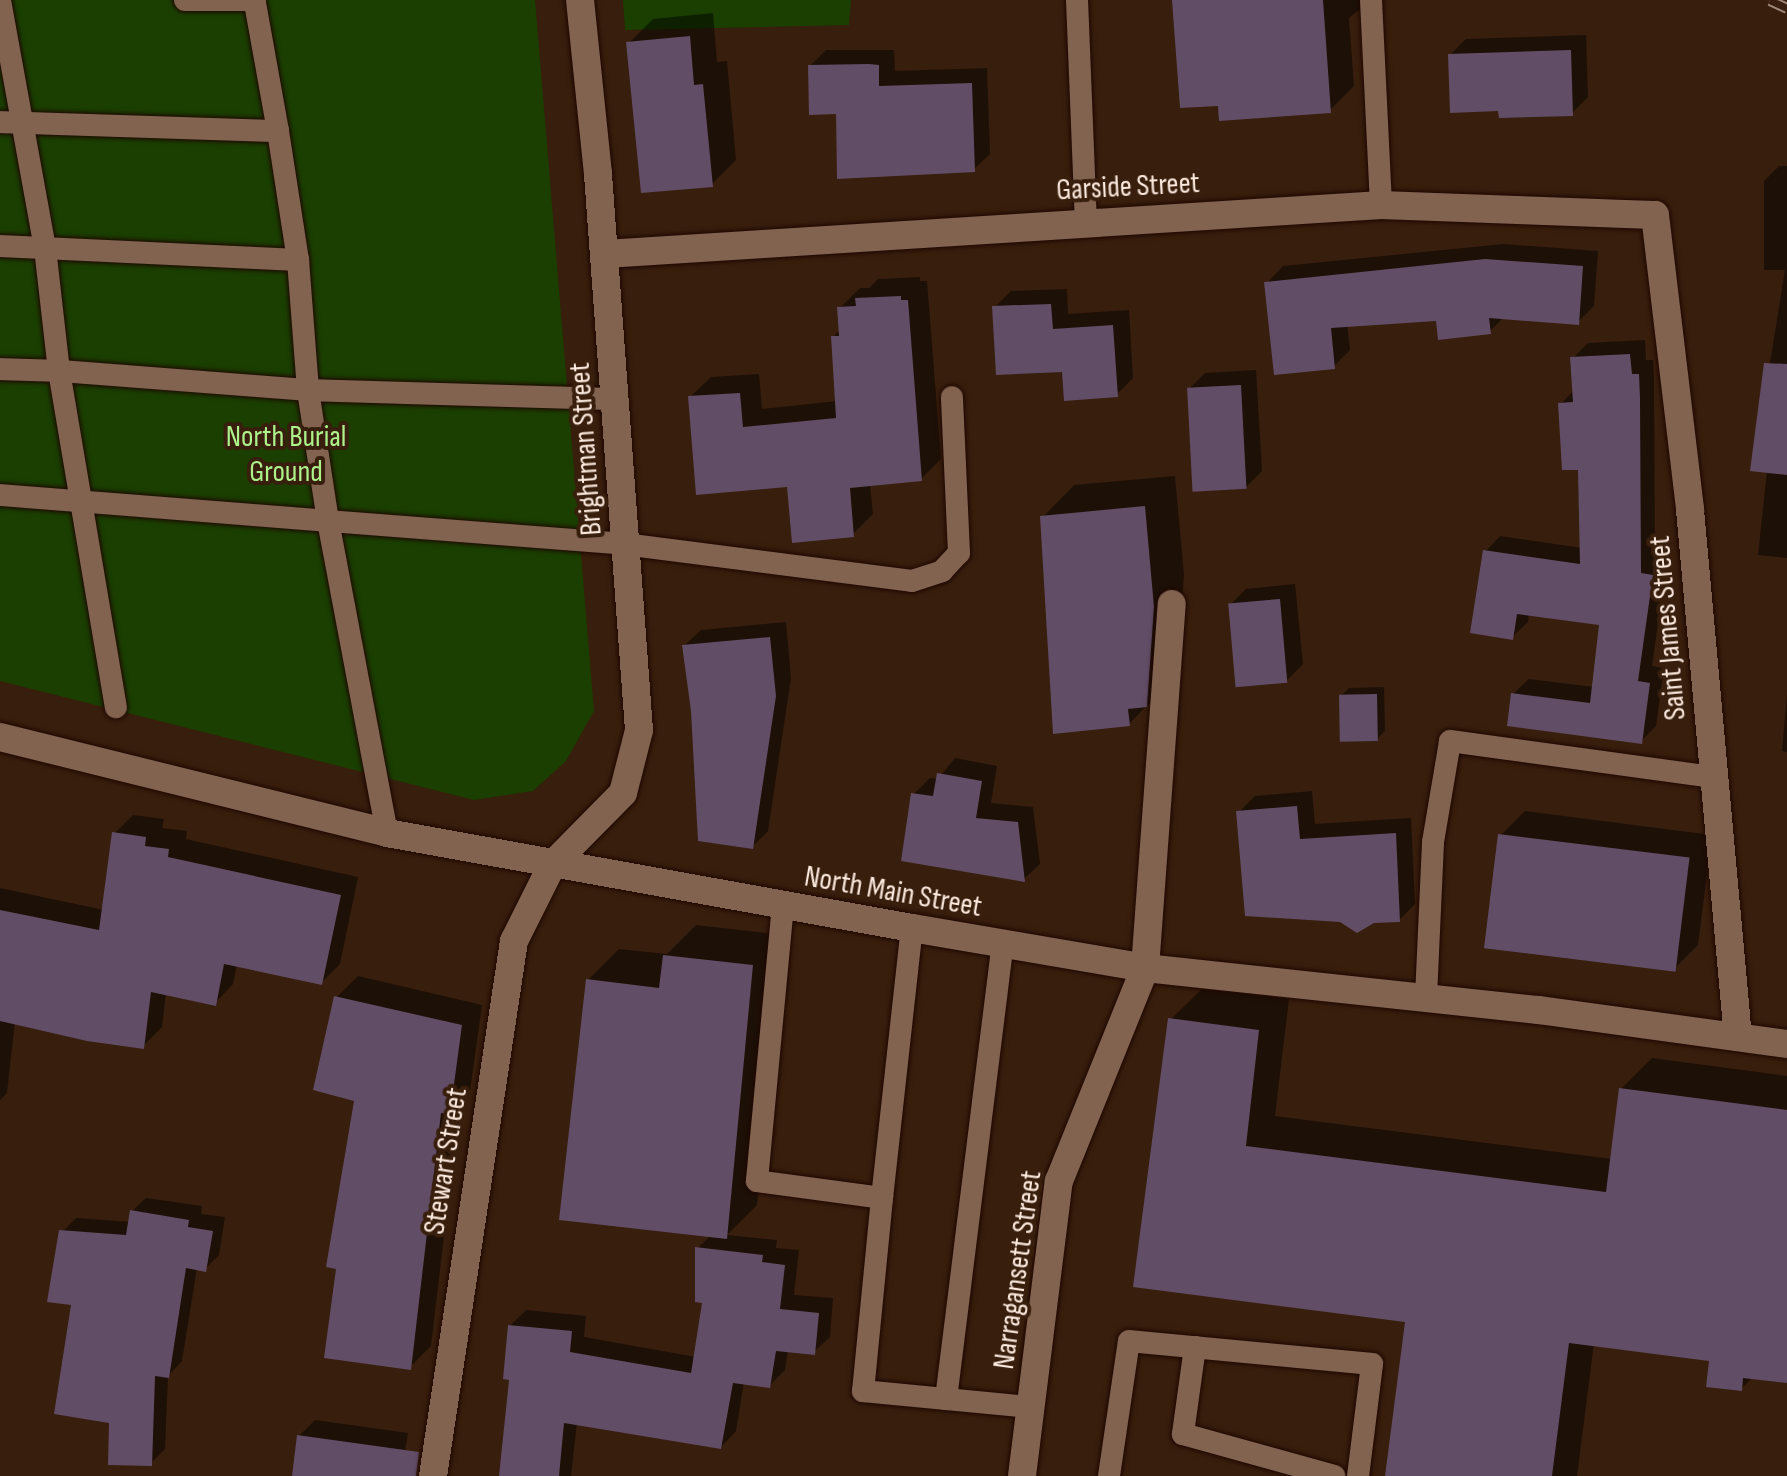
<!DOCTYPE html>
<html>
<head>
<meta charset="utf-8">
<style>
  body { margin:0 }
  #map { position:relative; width:1787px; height:1476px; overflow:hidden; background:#381e0c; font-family:"Sofia Sans Condensed",sans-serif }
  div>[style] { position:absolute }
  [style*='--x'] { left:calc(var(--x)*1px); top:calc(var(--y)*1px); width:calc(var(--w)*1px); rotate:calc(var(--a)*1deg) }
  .green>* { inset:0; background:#1a3f00 }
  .shadow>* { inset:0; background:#0007 }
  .building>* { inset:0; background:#624d67; transform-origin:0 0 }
  .roads { filter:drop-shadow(0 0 2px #1e0700) drop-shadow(0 0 2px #1e0700) }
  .service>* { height:22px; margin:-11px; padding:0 11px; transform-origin:11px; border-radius:11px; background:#826350 }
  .minor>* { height:28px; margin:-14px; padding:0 14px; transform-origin:14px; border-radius:14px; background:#826350 }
  .secondary>* { height:28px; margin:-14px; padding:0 14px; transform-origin:14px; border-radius:14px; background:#826350 }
  .rail>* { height:11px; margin-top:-5.5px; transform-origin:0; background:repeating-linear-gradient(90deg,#381e0c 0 22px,#9d8778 0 44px); box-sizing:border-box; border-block:2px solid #9d8778 }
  span { translate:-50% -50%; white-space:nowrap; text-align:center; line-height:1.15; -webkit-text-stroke:8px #381e0c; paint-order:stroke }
  .street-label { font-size:30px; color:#fce9de }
  .park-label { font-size:30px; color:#adf28b }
</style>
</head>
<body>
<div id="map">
  <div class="green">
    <i style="clip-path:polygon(0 0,535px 0,594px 711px,566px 761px,533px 791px,474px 800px,0 681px)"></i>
    <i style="clip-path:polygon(623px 0,851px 0,849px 25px,625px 30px)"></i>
  </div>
  <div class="shadow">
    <i style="clip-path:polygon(1175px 0,1371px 0,1349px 18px,1354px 86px,1330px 110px,1220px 103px)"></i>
    <i style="clip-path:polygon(713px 13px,717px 62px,727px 61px,736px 160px,712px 184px,629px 43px,653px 19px)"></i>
    <i style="clip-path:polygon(1586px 35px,1588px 97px,1572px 113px,1500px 109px,1450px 55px,1466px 39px)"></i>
    <i style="clip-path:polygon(826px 50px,894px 50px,895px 71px,987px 68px,990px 154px,973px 170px,838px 112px,810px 66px)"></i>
    <i style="clip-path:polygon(1779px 166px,1787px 166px,1787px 558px,1758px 555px,1767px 470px,1753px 468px,1785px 270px,1764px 270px,1764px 181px)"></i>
    <i style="clip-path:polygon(1503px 244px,1598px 251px,1594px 306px,1578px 322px,1504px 317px,1490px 331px,1438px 318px,1347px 324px,1350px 350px,1334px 366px,1267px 283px,1283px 266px)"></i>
    <i style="clip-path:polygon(920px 277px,920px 281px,927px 281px,941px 459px,921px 479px,870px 484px,873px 514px,853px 534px,690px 397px,711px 377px,759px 374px,762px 409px,837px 401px,833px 337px,841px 329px,840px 308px,860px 288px,869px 288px,878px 279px)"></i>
    <i style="clip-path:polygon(1067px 289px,1068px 314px,1129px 310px,1133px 378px,1117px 394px,995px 307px,1011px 291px)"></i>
    <i style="clip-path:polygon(1645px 340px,1646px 360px,1653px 360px,1654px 381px,1655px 558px,1667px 560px,1652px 666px,1664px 668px,1656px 726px,1641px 741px,1513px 694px,1529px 679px,1594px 687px,1602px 623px,1529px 613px,1528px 622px,1512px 637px,1485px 552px,1500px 536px,1582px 548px,1580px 467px,1561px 404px,1574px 390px,1573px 358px,1588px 343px)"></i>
    <i style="clip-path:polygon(1256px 370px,1262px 471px,1246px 487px,1189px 389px,1205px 373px)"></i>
    <i style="clip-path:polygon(1175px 476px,1184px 575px,1177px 674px,1129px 724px,1043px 517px,1074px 485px)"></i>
    <i style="clip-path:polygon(1295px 584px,1303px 664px,1287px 680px,1230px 605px,1246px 589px)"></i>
    <i style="clip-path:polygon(786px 622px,791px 678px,768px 831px,752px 847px,694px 711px,684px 646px,701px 630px)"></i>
    <i style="clip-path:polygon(1384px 687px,1385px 731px,1377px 739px,1341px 696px,1349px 688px)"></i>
    <i style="clip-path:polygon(1787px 694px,1787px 752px,1782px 751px)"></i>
    <i style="clip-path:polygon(955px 758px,997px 766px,991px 803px,1033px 807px,1040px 864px,1024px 879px,914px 794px,930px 778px,938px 779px)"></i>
    <i style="clip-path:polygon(1312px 791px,1315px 824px,1411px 818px,1415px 904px,1399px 920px,1239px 812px,1255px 796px)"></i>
    <i style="clip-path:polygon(1525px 811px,1712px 835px,1698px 945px,1674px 969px,1500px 836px)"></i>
    <i style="clip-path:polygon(133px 815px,164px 819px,162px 828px,187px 831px,186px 839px,358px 877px,340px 964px,321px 983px,237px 964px,233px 984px,215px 1003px,166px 992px,162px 1027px,143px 1046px,15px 1021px,7px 1093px,0 1100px,0 888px,104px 910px,114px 834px)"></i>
    <i style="clip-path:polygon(696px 925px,783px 935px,757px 1205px,727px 1235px,777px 1240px,776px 1248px,799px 1250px,794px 1295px,833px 1298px,830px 1337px,814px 1352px,788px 1350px,785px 1370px,769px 1386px,744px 1382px,736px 1431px,721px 1447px,577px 1422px,571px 1476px,500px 1476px,512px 1377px,510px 1326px,526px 1310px,586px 1316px,584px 1337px,696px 1357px,705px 1301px,698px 1248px,711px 1235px,588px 980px,619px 949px,667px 954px)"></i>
    <i style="clip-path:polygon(358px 976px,482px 1005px,470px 1091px,460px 1101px,431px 1346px,410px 1367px,337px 997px)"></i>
    <i style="clip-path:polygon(1202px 989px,1289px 999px,1275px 1116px,1612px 1159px,1621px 1089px,1652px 1058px,1787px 1076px,1787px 1381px,1753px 1377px,1741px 1389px,1712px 1358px,1594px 1343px,1577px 1476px,1387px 1476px,1407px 1319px,1135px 1285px,1171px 1019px)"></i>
    <i style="clip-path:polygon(146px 1198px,202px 1206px,201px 1214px,225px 1217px,219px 1255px,205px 1269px,197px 1268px,182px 1361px,168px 1376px,165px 1449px,151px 1463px,112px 1421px,74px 1302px,62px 1232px,76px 1218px,131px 1222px,132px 1211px)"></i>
    <i style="clip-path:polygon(315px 1420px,408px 1433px,401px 1476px,294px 1476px,299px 1436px)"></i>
  </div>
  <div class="building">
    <i style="clip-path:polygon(1172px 0,1323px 0,1331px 113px,1219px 121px,1218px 106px,1180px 108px)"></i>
    <i style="clip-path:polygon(690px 36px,694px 85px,703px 84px,713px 187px,641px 193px,626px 42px)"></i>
    <i style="clip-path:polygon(1571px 50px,1573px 116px,1499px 118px,1498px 111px,1450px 113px,1448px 54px)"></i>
    <i style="clip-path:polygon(869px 64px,879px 65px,879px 86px,972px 83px,975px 172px,837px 179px,836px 114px,809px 115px,808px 65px)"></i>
    <i style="clip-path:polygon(1485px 259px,1583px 266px,1579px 325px,1489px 318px,1491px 334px,1438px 340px,1436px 321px,1331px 328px,1335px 369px,1274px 375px,1264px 282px)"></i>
    <i style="clip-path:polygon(901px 296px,901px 300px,908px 300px,922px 481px,850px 488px,854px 537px,792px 543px,787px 487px,696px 495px,688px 396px,740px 393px,743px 427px,836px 418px,831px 336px,839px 336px,837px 307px,856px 306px,855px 298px)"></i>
    <i style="clip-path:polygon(1051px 304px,1053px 329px,1113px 325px,1118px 397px,1064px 401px,1062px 372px,996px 375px,992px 306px)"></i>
    <i style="clip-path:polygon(1630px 354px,1632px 374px,1639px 374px,1640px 398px,1641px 573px,1653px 575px,1638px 681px,1650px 683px,1642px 744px,1507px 726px,1511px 693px,1590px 703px,1599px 625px,1517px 614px,1513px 640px,1470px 633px,1483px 550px,1580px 564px,1578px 470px,1562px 470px,1558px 403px,1573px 402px,1570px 357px)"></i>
    <i style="clip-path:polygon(1764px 363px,1787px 364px,1787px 475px,1750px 471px)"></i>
    <i style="left:1241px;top:385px;width:104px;height:54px;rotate:87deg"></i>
    <i style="clip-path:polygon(1145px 506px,1154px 607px,1147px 707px,1128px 709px,1130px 726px,1053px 734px,1040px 516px)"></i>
    <i style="left:1280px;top:599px;width:84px;height:52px;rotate:85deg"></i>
    <i style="clip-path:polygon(770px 637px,776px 696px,753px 849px,698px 841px,691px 711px,682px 645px)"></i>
    <i style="left:1377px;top:694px;width:47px;height:38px;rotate:89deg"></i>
    <i style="clip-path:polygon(937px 773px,982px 781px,976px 818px,1018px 822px,1025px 882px,901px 861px,911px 793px,933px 796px)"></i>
    <i style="clip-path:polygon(1297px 806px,1300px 839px,1396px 833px,1400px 922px,1374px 923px,1357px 933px,1340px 922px,1245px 916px,1236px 811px)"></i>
    <i style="clip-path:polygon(112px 832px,146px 837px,145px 846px,169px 849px,168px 857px,341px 895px,322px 985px,224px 964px,216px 1006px,151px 992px,144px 1049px,87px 1041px,0 1021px,0 910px,99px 930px)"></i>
    <i style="left:1498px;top:834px;width:193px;height:115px;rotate:7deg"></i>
    <i style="clip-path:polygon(663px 955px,753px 965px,727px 1239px,559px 1220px,586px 979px,659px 988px)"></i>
    <i style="clip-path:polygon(334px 996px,462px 1025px,450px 1114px,441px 1113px,411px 1370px,324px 1358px,336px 1269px,326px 1267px,354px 1101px,313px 1090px)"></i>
    <i style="clip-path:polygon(1168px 1018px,1259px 1030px,1246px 1146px,1606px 1192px,1619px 1088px,1787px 1110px,1787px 1383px,1743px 1378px,1742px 1391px,1706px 1387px,1709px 1361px,1569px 1343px,1552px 1476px,1385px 1476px,1405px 1322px,1133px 1287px)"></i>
    <i style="clip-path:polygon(130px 1210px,189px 1220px,188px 1227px,213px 1231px,206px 1272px,186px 1268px,169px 1378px,155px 1376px,152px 1466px,108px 1465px,109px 1423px,54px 1414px,71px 1305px,47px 1302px,59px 1230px,126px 1235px)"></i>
    <i style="clip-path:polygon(695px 1247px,763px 1255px,762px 1262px,785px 1265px,780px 1309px,819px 1313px,815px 1355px,776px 1351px,770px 1388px,733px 1383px,721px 1449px,564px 1423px,559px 1476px,499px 1476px,509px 1380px,503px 1379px,508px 1325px,572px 1331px,570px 1352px,691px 1373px,702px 1303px,695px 1302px)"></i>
    <i style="clip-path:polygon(297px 1435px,419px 1452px,416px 1476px,292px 1476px)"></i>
  </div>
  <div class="roads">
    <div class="service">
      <i style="--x:185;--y:0;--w:70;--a:0"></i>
      <i style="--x:1077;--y:0;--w:222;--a:87.7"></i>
      <i style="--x:1371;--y:0;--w:205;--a:87.2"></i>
      <i style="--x:255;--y:3;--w:130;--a:79.8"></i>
      <i style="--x:0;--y:122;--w:278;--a:1.9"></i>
      <i style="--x:278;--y:131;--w:131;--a:81.2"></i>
      <i style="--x:298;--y:260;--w:298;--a:-177.3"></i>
      <i style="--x:298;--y:260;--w:130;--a:85.6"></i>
      <i style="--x:308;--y:390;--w:308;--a:1.7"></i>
      <i style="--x:0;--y:369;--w:59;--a:1.9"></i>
      <i style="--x:59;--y:371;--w:341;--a:80.4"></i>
      <i style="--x:0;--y:495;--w:329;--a:4.5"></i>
      <i style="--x:328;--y:521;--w:133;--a:-98.7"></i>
      <i style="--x:308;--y:390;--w:250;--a:-175.6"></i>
      <i style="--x:59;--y:371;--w:124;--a:-96.5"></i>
      <i style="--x:45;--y:248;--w:252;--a:-100.3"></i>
      <i style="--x:387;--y:833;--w:318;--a:-100.7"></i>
      <i style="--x:328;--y:521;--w:297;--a:4.4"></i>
      <i style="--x:624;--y:544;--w:290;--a:7.3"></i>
      <i style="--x:912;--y:581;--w:32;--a:-18"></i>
      <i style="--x:942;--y:571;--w:25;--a:-47"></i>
      <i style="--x:959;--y:553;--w:156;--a:-92.6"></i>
      <i style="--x:783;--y:905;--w:277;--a:95.4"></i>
      <i style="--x:757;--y:1181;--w:126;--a:7.7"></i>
      <i style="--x:882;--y:1198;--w:272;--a:-83.7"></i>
      <i style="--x:1426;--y:997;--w:155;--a:-87.4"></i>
      <i style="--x:1433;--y:842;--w:102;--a:-80.4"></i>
      <i style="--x:1450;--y:741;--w:266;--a:7.8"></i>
      <i style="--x:882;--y:1198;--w:194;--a:95.6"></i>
      <i style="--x:863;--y:1391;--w:168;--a:5.5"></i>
      <i style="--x:1195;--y:1347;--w:88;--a:97.9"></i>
      <i style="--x:1183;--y:1434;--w:157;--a:15.5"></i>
      <i style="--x:946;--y:1399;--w:459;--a:-82.9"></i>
      <i style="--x:1109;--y:1476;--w:136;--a:-81.6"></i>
      <i style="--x:1129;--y:1341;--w:244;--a:5.4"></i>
      <i style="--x:1372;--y:1364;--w:113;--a:97.1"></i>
    </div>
    <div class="minor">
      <i style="--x:605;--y:254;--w:778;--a:-3.61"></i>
      <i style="--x:1381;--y:205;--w:274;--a:2.1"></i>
      <i style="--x:1655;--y:215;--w:297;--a:83.2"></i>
      <i style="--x:1690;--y:510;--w:529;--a:84.8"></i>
      <i style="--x:433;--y:1476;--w:541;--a:-81.39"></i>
      <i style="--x:514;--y:941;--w:85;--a:-63.4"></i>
      <i style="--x:1022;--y:1476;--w:297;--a:-82.9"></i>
      <i style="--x:1059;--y:1181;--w:230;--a:-68"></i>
      <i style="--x:1145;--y:968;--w:365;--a:-85.8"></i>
    </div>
    <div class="secondary">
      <i style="--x:0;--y:737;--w:399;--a:13.9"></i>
      <i style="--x:387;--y:833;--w:534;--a:10.26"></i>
      <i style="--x:912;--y:928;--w:236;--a:9.7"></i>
      <i style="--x:1145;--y:968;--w:396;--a:6.1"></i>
      <i style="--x:1539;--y:1010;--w:250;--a:7.8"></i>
      <i style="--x:552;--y:865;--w:101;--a:-45.4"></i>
      <i style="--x:623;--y:793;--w:65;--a:-75.7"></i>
      <i style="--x:639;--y:730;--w:558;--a:-94.22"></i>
      <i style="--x:598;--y:174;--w:175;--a:-95.9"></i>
    </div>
  </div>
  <div class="rail">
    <i style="--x:1770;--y:0;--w:19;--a:25"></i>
  </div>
  <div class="street-label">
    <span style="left:1128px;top:187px;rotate:-3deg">Garside Street</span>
    <span style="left:586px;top:449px;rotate:-94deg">Brightman Street</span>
    <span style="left:1668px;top:628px;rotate:-95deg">Saint James Street</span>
    <span style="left:893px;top:892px;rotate:10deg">North Main Street</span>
    <span style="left:446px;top:1161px;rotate:-81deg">Stewart Street</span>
    <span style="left:1018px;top:1270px;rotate:-82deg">Narragansett Street</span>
  </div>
  <div class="park-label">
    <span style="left:286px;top:454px">North Burial<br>Ground</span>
  </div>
</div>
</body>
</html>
